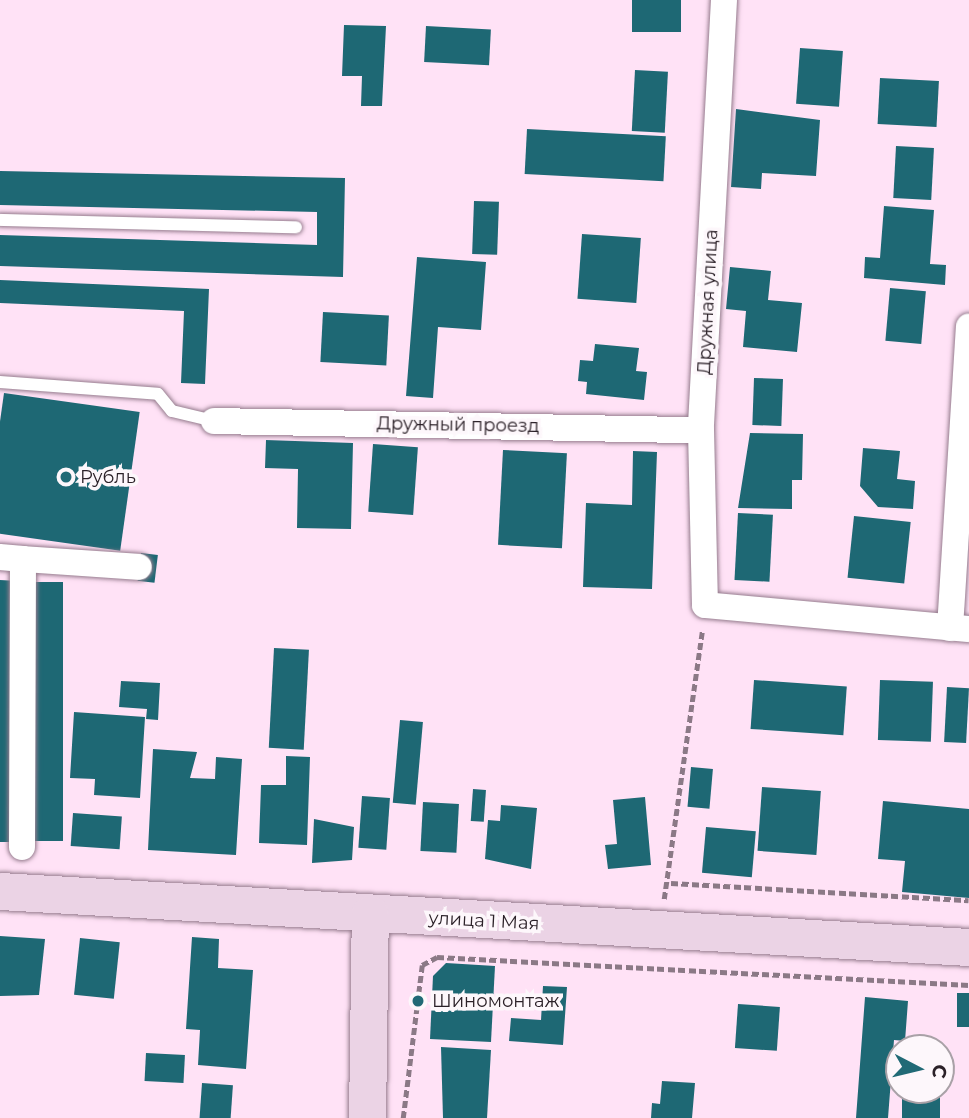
<!DOCTYPE html>
<html>
<head>
<meta charset="utf-8">
<style>
  body { margin:0 }
  #map { position:relative; width:969px; height:1118px; overflow:hidden; background:#ffe2f6; font-family:Montserrat,sans-serif }
  div>[style] { position:absolute }
  [style*='--x'] { left:calc(var(--x)*1px); top:calc(var(--y)*1px); width:calc(var(--w)*1px); rotate:calc(var(--a)*1deg) }
  .building>* { inset:0; background:#1e6874; transform-origin:0 0 }
  .path>* { height:4.5px; margin-top:-2.25px; transform-origin:0; background:repeating-linear-gradient(90deg,#8b7986 0 7px,transparent 0 10.5px) }
  .roads { filter:drop-shadow(0 0 2px #967c8e) drop-shadow(0 0 2px #967c8e) }
  .lane>* { height:12px; margin:-6px; padding:0 6px; transform-origin:6px; border-radius:6px; background:#fff }
  .street>* { height:26px; margin:-13px; padding:0 13px; transform-origin:13px; border-radius:13px; background:#fff }
  .secondary>* { height:37px; margin:-18.5px; padding:0 18.5px; transform-origin:18.5px; border-radius:18.5px; background:#ebd3e5 }
  .dots>* { width:19px; height:19px; translate:-50% -50%; box-sizing:border-box; border:4px solid #fdf7fb; border-radius:50% }
  span { translate:-50% -50%; white-space:nowrap; text-align:center; line-height:1.15; -webkit-text-stroke:7px #fdf7fb; paint-order:stroke }
  .street-label { font-size:18px; color:#2b2128 }
  .poi-label { font-size:18px; color:#2b2128 }
  .left { translate:0 -50%; text-align:left }
  .north { position:absolute; left:885px; top:1034px; width:70px; height:70px; box-sizing:border-box; background:#fdf7fb; border:2px solid #a9a1a7; border-radius:50%; rotate:97deg; font-size:19px; font-weight:700; line-height:28px; text-align:center; color:#2b2128 }
  .north::after { content:''; display:block; margin:auto; width:24px; height:32px; background:#216a76; clip-path:polygon(50% 0,100% 100%,50% 72%,0 100%) }
</style>
</head>
<body>
<div id="map">
  <div class="building">
    <i style="left:632px;top:0;width:49px;height:32px"></i>
    <i style="clip-path:polygon(344px 25px,386px 26px,382px 106px,361px 106px,362px 76px,342px 76px)"></i>
    <i style="left:426px;top:26px;width:65px;height:36px;rotate:3deg"></i>
    <i style="left:800px;top:48px;width:43px;height:56px;rotate:4deg"></i>
    <i style="left:635px;top:70px;width:33px;height:61px;rotate:3deg"></i>
    <i style="left:880px;top:78px;width:59px;height:46px;rotate:3deg"></i>
    <i style="clip-path:polygon(736px 109px,820px 120px,816px 176px,762px 173px,761px 189px,731px 187px)"></i>
    <i style="left:527px;top:129px;width:139px;height:45px;rotate:3deg"></i>
    <i style="left:896px;top:146px;width:38px;height:52px;rotate:3deg"></i>
    <i style="clip-path:polygon(0 171px,345px 178px,343px 277px,0 266px,0 235px,317px 245px,317px 212px,0 205px)"></i>
    <i style="left:474px;top:201px;width:25px;height:53px;rotate:2deg"></i>
    <i style="clip-path:polygon(884px 206px,934px 210px,930px 264px,946px 265px,945px 285px,864px 278px,865px 257px,880px 258px)"></i>
    <i style="left:582px;top:234px;width:59px;height:65px;rotate:4deg"></i>
    <i style="clip-path:polygon(417px 257px,486px 262px,481px 330px,438px 327px,433px 398px,406px 396px)"></i>
    <i style="clip-path:polygon(730px 267px,771px 271px,768px 300px,802px 303px,797px 352px,743px 347px,746px 311px,726px 309px)"></i>
    <i style="clip-path:polygon(0 280px,209px 289px,205px 384px,181px 383px,184px 311px,0 303px)"></i>
    <i style="left:890px;top:288px;width:36px;height:53px;rotate:5deg"></i>
    <i style="left:323px;top:312px;width:66px;height:50px;rotate:3deg"></i>
    <i style="clip-path:polygon(595px 344px,639px 348px,636px 371px,647px 372px,644px 400px,586px 394px,587px 382px,578px 381px,580px 360px,593px 361px)"></i>
    <i style="left:754px;top:378px;width:29px;height:47px;rotate:2deg"></i>
    <i style="left:4px;top:393px;width:137px;height:140px;rotate:8deg"></i>
    <i style="clip-path:polygon(750px 433px,803px 434px,802px 480px,792px 480px,792px 509px,738px 508px)"></i>
    <i style="clip-path:polygon(266px 440px,353px 443px,351px 529px,297px 528px,298px 469px,265px 468px)"></i>
    <i style="left:373px;top:444px;width:45px;height:68px;rotate:4deg"></i>
    <i style="clip-path:polygon(863px 448px,900px 451px,897px 479px,915px 481px,913px 509px,878px 507px,860px 486px)"></i>
    <i style="left:503px;top:450px;width:64px;height:95px;rotate:3deg"></i>
    <i style="clip-path:polygon(633px 451px,657px 452px,652px 589px,583px 587px,586px 503px,632px 505px)"></i>
    <i style="left:738px;top:513px;width:35px;height:67px;rotate:3deg"></i>
    <i style="left:854px;top:516px;width:57px;height:62px;rotate:6deg"></i>
    <i style="left:141px;top:553px;width:17px;height:28px;rotate:7deg"></i>
    <i style="clip-path:polygon(0 580px,18px 581px,11px 842px,0 842px)"></i>
    <i style="left:31px;top:582px;width:32px;height:259px"></i>
    <i style="left:274px;top:648px;width:35px;height:100px;rotate:3deg"></i>
    <i style="left:754px;top:680px;width:93px;height:49px;rotate:4deg"></i>
    <i style="left:880px;top:680px;width:53px;height:60px;rotate:2deg"></i>
    <i style="clip-path:polygon(121px 681px,160px 683px,158px 720px,146px 719px,147px 709px,119px 707px)"></i>
    <i style="left:947px;top:687px;width:22px;height:55px;rotate:3deg"></i>
    <i style="clip-path:polygon(74px 712px,145px 717px,140px 798px,94px 795px,95px 779px,70px 778px)"></i>
    <i style="left:400px;top:720px;width:23px;height:83px;rotate:5deg"></i>
    <i style="clip-path:polygon(153px 749px,197px 752px,190px 778px,215px 779px,216px 757px,242px 759px,236px 855px,148px 850px)"></i>
    <i style="clip-path:polygon(286px 756px,310px 757px,307px 845px,259px 843px,261px 785px,286px 785px)"></i>
    <i style="left:691px;top:767px;width:22px;height:40px;rotate:5deg"></i>
    <i style="left:762px;top:787px;width:59px;height:64px;rotate:4deg"></i>
    <i style="left:473px;top:789px;width:13px;height:32px;rotate:4deg"></i>
    <i style="left:362px;top:796px;width:28px;height:52px;rotate:4deg"></i>
    <i style="clip-path:polygon(645px 797px,651px 865px,608px 869px,605px 845px,617px 844px,613px 800px)"></i>
    <i style="clip-path:polygon(883px 801px,969px 809px,969px 898px,902px 892px,905px 861px,878px 859px)"></i>
    <i style="left:423px;top:802px;width:36px;height:49px;rotate:3deg"></i>
    <i style="clip-path:polygon(501px 805px,537px 808px,531px 869px,485px 859px,488px 820px,500px 821px)"></i>
    <i style="left:73px;top:813px;width:49px;height:33px;rotate:4deg"></i>
    <i style="clip-path:polygon(314px 819px,354px 827px,352px 860px,312px 863px)"></i>
    <i style="left:706px;top:827px;width:50px;height:46px;rotate:5deg"></i>
    <i style="clip-path:polygon(0 936px,45px 939px,39px 995px,0 996px)"></i>
    <i style="clip-path:polygon(192px 937px,219px 939px,218px 968px,253px 970px,246px 1069px,198px 1065px,200px 1030px,186px 1029px)"></i>
    <i style="left:80px;top:938px;width:40px;height:57px;rotate:6deg"></i>
    <i style="clip-path:polygon(446px 963px,495px 966px,491px 1042px,430px 1039px,433px 976px)"></i>
    <i style="clip-path:polygon(543px 986px,567px 987px,563px 1045px,509px 1041px,511px 1018px,541px 1020px)"></i>
    <i style="left:957px;top:993px;width:12px;height:34px"></i>
    <i style="clip-path:polygon(865px 997px,908px 1001px,905px 1041px,894px 1040px,888px 1118px,856px 1118px)"></i>
    <i style="left:738px;top:1004px;width:42px;height:44px;rotate:4deg"></i>
    <i style="clip-path:polygon(441px 1047px,491px 1050px,487px 1118px,443px 1118px)"></i>
    <i style="left:146px;top:1053px;width:39px;height:28px;rotate:3deg"></i>
    <i style="clip-path:polygon(662px 1081px,695px 1083px,692px 1118px,651px 1118px,652px 1103px,660px 1104px)"></i>
    <i style="left:202px;top:1083px;width:31px;height:35px;rotate:4deg"></i>
    <i style="left:902px;top:1090px;width:38px;height:28px"></i>
  </div>
  <div class="path">
    <i style="--x:671;--y:883;--w:298;--a:3.3"></i>
    <i style="--x:664;--y:899;--w:271;--a:-81.9"></i>
    <i style="--x:403;--y:1118;--w:154;--a:-82.9"></i>
    <i style="--x:422;--y:965;--w:17;--a:-28"></i>
    <i style="--x:437;--y:957;--w:533;--a:3.01"></i>
  </div>
  <div class="roads">
    <div class="lane">
      <i style="--x:0;--y:220;--w:296;--a:1.4"></i>
      <i style="--x:0;--y:382;--w:158;--a:4.3"></i>
      <i style="--x:158;--y:394;--w:22;--a:51"></i>
      <i style="--x:172;--y:411;--w:43;--a:13.4"></i>
    </div>
    <div class="street">
      <i style="--x:724;--y:0;--w:431;--a:93.1"></i>
      <i style="--x:701;--y:430;--w:175;--a:88.7"></i>
      <i style="--x:705;--y:605;--w:265;--a:5.2"></i>
      <i style="--x:214;--y:421;--w:487;--a:1.1"></i>
      <i style="--x:0;--y:557;--w:23;--a:5"></i>
      <i style="--x:23;--y:559;--w:288;--a:90.2"></i>
      <i style="--x:23;--y:559;--w:116;--a:3.9"></i>
      <i style="--x:950;--y:628;--w:302;--a:-86.4"></i>
    </div>
    <div class="secondary">
      <i style="--x:0;--y:891;--w:971;--a:3.31"></i>
      <i style="--x:367;--y:1118;--w:204;--a:-89.2"></i>
    </div>
  </div>
  <div class="dots">
    <i style="left:66px;top:477px;background:#216a76"></i>
    <i style="left:418px;top:1001px;background:#216a76"></i>
  </div>
  <div class="street-label">
    <span style="left:708px;top:302px;rotate:-87deg">Дружная улица</span>
    <span style="left:458px;top:425px;rotate:1deg">Дружный проезд</span>
    <span style="left:484px;top:921px;rotate:3deg">улица 1 Мая</span>
  </div>
  <div class="poi-label">
    <span class="left" style="left:80px;top:477px">Рубль</span>
    <span class="left" style="left:432px;top:1001px">Шиномонтаж</span>
  </div>
  <div class="north">С</div>
</div>
</body>
</html>
